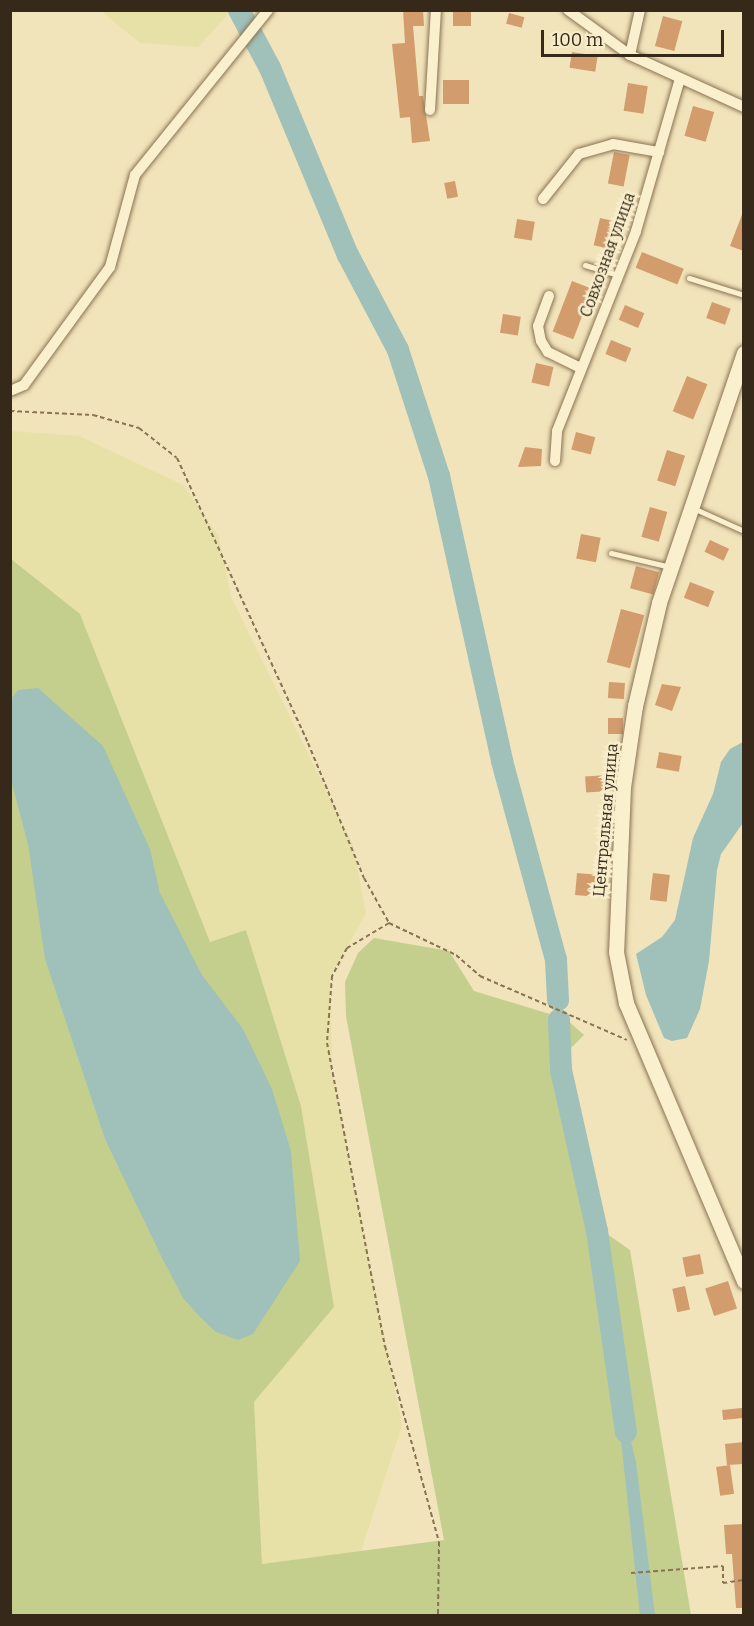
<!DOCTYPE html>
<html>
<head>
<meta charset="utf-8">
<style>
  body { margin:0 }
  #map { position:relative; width:754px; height:1626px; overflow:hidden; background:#f1e3ba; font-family:Bitter,serif }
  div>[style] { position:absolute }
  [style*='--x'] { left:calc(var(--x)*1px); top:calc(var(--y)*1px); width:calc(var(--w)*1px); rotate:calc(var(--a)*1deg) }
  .farmland>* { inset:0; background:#e7e0a7 }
  .green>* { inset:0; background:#c4cf8e }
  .water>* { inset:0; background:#9fc1b9 }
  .river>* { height:22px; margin:-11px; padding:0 11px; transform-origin:11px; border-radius:11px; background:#9fc1b9 }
  .building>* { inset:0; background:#d29c6d; transform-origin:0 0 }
  .path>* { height:2px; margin-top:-1px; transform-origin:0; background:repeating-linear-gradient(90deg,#897353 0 4.5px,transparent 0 7.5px) }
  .roads { filter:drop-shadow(0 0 2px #897353) drop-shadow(0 0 2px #897353) }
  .lane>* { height:5px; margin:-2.5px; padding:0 2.5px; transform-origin:2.5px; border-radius:2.5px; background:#fbf0cd }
  .street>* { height:10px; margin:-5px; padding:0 5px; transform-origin:5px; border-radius:5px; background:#fbf0cd }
  .secondary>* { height:15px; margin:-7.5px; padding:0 7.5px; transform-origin:7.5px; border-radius:7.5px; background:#fbf0cd }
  span { translate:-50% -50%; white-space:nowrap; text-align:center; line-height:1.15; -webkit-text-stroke:5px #f8edca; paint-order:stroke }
  .street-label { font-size:16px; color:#36291a }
  .frame { position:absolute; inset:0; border:12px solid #36291a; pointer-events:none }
  .scale { position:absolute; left:541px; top:30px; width:183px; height:27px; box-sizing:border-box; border:3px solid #36291a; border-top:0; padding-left:8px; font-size:18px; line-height:21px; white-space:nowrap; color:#36291a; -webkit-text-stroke:4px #f8edca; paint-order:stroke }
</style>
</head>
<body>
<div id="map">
  <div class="farmland">
    <i style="clip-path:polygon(101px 11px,231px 11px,198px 47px,140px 43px)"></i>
    <i style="clip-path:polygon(10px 431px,79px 436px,183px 485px,219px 537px,231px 597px,353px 845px,366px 913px,330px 978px,332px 1070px,402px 1425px,361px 1551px,262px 1564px,254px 1402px,334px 1307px,301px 1106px,246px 930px,210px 942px,80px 614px,11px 558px)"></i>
  </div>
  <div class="green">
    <i style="clip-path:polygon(10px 558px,80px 614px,210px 942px,246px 930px,301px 1106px,334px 1307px,254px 1402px,262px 1564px,444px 1540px,346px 1016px,345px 982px,358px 953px,374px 938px,449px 951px,474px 991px,566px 1019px,584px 1035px,553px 1066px,563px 1125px,597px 1227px,630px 1250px,691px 1615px,11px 1615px)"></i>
  </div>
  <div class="water">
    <i style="clip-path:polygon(38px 688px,103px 746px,150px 849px,160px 893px,202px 975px,243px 1029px,272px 1089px,291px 1151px,300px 1261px,253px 1334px,238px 1340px,216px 1332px,200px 1317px,183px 1298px,162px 1258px,105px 1139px,45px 959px,28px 844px,10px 776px,11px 699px,18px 690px)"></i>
    <i style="clip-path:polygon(743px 742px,743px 823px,721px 854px,717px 870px,709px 961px,700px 1009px,687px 1038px,672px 1041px,664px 1038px,646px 995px,636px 954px,662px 937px,675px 920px,693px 838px,713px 794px,721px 762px,730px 749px)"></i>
    <i style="clip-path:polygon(621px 1401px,636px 1462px,655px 1615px,640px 1615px,618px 1413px)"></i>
  </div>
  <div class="river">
    <i style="--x:239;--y:10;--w:66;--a:61.9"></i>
    <i style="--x:270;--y:68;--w:203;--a:67.4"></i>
    <i style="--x:348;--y:255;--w:107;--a:62.2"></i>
    <i style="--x:398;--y:350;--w:133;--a:72"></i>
    <i style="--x:439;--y:476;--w:292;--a:77.5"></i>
    <i style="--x:502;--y:761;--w:206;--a:74.8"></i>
    <i style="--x:556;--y:960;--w:40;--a:87.1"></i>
    <i style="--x:559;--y:1020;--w:50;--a:87.7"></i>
    <i style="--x:561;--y:1070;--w:165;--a:77.4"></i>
    <i style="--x:597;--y:1231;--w:203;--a:81.8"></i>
  </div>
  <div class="building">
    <i style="clip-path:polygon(403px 10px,423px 10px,424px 26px,413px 26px,419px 96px,423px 96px,430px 141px,412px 143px,410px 117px,400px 118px,392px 44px,405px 43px)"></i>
    <i style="left:453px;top:10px;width:18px;height:16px"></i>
    <i style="left:509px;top:13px;width:16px;height:11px;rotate:15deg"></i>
    <i style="left:663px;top:16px;width:20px;height:31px;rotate:15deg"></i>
    <i style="left:572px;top:52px;width:26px;height:16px;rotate:9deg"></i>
    <i style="left:469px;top:80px;width:24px;height:26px;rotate:90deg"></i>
    <i style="left:628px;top:83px;width:20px;height:28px;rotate:9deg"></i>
    <i style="left:693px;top:106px;width:22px;height:31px;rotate:16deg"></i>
    <i style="left:614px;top:152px;width:16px;height:32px;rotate:11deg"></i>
    <i style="left:455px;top:181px;width:16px;height:11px;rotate:79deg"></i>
    <i style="clip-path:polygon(743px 212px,744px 212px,744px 251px,730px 246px)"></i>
    <i style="left:600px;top:218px;width:18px;height:28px;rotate:13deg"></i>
    <i style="left:517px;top:219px;width:18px;height:19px;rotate:9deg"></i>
    <i style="left:642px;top:252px;width:45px;height:17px;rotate:22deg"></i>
    <i style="left:572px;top:281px;width:22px;height:54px;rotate:21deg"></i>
    <i style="left:712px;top:302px;width:20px;height:17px;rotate:20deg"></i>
    <i style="left:625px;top:305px;width:21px;height:16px;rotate:23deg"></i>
    <i style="left:503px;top:314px;width:18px;height:19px;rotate:9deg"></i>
    <i style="left:611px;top:340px;width:22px;height:15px;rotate:22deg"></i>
    <i style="left:536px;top:363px;width:18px;height:20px;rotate:13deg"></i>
    <i style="left:687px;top:376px;width:22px;height:38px;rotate:22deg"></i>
    <i style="left:576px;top:432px;width:20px;height:18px;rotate:15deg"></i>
    <i style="clip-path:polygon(525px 447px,542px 449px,541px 466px,518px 467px)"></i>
    <i style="left:667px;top:450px;width:19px;height:32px;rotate:18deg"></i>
    <i style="left:650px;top:507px;width:18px;height:31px;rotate:16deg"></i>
    <i style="left:581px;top:534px;width:20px;height:25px;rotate:11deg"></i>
    <i style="left:710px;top:540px;width:21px;height:13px;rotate:25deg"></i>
    <i style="left:636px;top:566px;width:24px;height:23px;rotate:15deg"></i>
    <i style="left:690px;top:582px;width:26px;height:17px;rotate:21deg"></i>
    <i style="left:621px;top:609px;width:24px;height:55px;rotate:15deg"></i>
    <i style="left:609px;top:682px;width:16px;height:16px;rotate:4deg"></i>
    <i style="clip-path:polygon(662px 684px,681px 687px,672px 711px,655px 705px)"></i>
    <i style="left:608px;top:718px;width:15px;height:16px"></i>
    <i style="left:659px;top:752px;width:23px;height:16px;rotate:10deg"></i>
    <i style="left:608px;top:775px;width:16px;height:23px;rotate:86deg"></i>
    <i style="left:577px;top:873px;width:21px;height:22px;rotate:5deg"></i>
    <i style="left:653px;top:873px;width:17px;height:27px;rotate:7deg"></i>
    <i style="left:700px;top:1254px;width:20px;height:18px;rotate:79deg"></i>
    <i style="left:728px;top:1281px;width:29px;height:24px;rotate:72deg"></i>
    <i style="left:685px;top:1286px;width:24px;height:13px;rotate:78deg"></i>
    <i style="left:742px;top:1408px;width:10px;height:20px;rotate:84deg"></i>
    <i style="clip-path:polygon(744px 1442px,744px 1464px,727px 1465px,725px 1444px)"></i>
    <i style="left:730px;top:1465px;width:29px;height:14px;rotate:82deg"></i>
    <i style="clip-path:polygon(744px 1524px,744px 1608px,736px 1608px,732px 1554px,726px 1554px,724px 1525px)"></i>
  </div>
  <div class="path">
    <i style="--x:10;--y:411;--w:83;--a:2.8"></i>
    <i style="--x:93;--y:415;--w:48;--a:15.8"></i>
    <i style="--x:139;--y:428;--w:48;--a:38.3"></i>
    <i style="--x:177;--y:458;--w:314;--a:65.3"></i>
    <i style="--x:308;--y:743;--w:146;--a:67.5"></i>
    <i style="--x:364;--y:878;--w:51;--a:60.9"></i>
    <i style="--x:389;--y:923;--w:74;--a:25.5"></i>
    <i style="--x:456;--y:955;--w:32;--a:41"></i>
    <i style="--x:480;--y:976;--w:160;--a:23.5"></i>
    <i style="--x:389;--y:923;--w:49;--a:149.2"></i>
    <i style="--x:347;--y:948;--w:32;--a:118"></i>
    <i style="--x:332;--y:976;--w:67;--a:94.3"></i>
    <i style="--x:327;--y:1043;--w:309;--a:79.2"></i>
    <i style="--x:385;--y:1346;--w:203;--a:74.6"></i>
    <i style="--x:439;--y:1542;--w:74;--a:90.8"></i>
    <i style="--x:631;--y:1573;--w:92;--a:-4.4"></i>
    <i style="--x:723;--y:1566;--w:17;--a:90"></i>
    <i style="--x:723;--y:1583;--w:21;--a:-8"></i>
  </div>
  <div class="roads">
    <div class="lane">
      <i style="--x:585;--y:265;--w:34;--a:17"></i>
      <i style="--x:689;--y:278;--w:58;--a:17.2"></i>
      <i style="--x:693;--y:508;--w:56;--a:24.3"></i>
      <i style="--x:611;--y:553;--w:61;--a:13.3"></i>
    </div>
    <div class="street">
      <i style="--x:568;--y:10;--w:77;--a:36"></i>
      <i style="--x:630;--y:55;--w:125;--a:24.5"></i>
      <i style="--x:630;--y:55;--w:46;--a:-77.5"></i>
      <i style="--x:430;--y:110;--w:100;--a:-86.6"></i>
      <i style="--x:543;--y:199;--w:58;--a:-51.3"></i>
      <i style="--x:579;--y:154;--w:35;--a:-16"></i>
      <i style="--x:613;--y:144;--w:47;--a:9.9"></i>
      <i style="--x:549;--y:296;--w:32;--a:110"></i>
      <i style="--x:538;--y:326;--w:15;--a:79"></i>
      <i style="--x:541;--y:341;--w:13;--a:58"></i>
      <i style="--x:548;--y:352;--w:34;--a:26"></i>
      <i style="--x:10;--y:391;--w:15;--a:-23"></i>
      <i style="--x:24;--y:385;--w:146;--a:-53.9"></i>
      <i style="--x:110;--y:267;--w:95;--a:-74.8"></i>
      <i style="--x:135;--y:175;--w:212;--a:-51.1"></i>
      <i style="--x:555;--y:461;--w:30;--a:-86"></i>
      <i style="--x:557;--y:431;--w:215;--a:-68.4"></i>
      <i style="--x:636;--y:231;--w:158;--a:-73.9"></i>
    </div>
    <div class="secondary">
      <i style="--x:744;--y:353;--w:264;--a:108.8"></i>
      <i style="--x:659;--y:603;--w:106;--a:103.1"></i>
      <i style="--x:635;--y:706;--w:82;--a:98.4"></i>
      <i style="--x:623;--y:787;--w:165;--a:92.4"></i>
      <i style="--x:616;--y:952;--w:52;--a:78.9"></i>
      <i style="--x:626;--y:1003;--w:302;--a:67"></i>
    </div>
  </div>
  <div class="street-label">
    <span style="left:608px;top:255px;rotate:-70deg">Совхозная улица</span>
    <span style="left:606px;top:820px;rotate:-85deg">Центральная улица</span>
  </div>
  <div class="frame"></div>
  <div class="scale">100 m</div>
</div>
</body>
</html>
